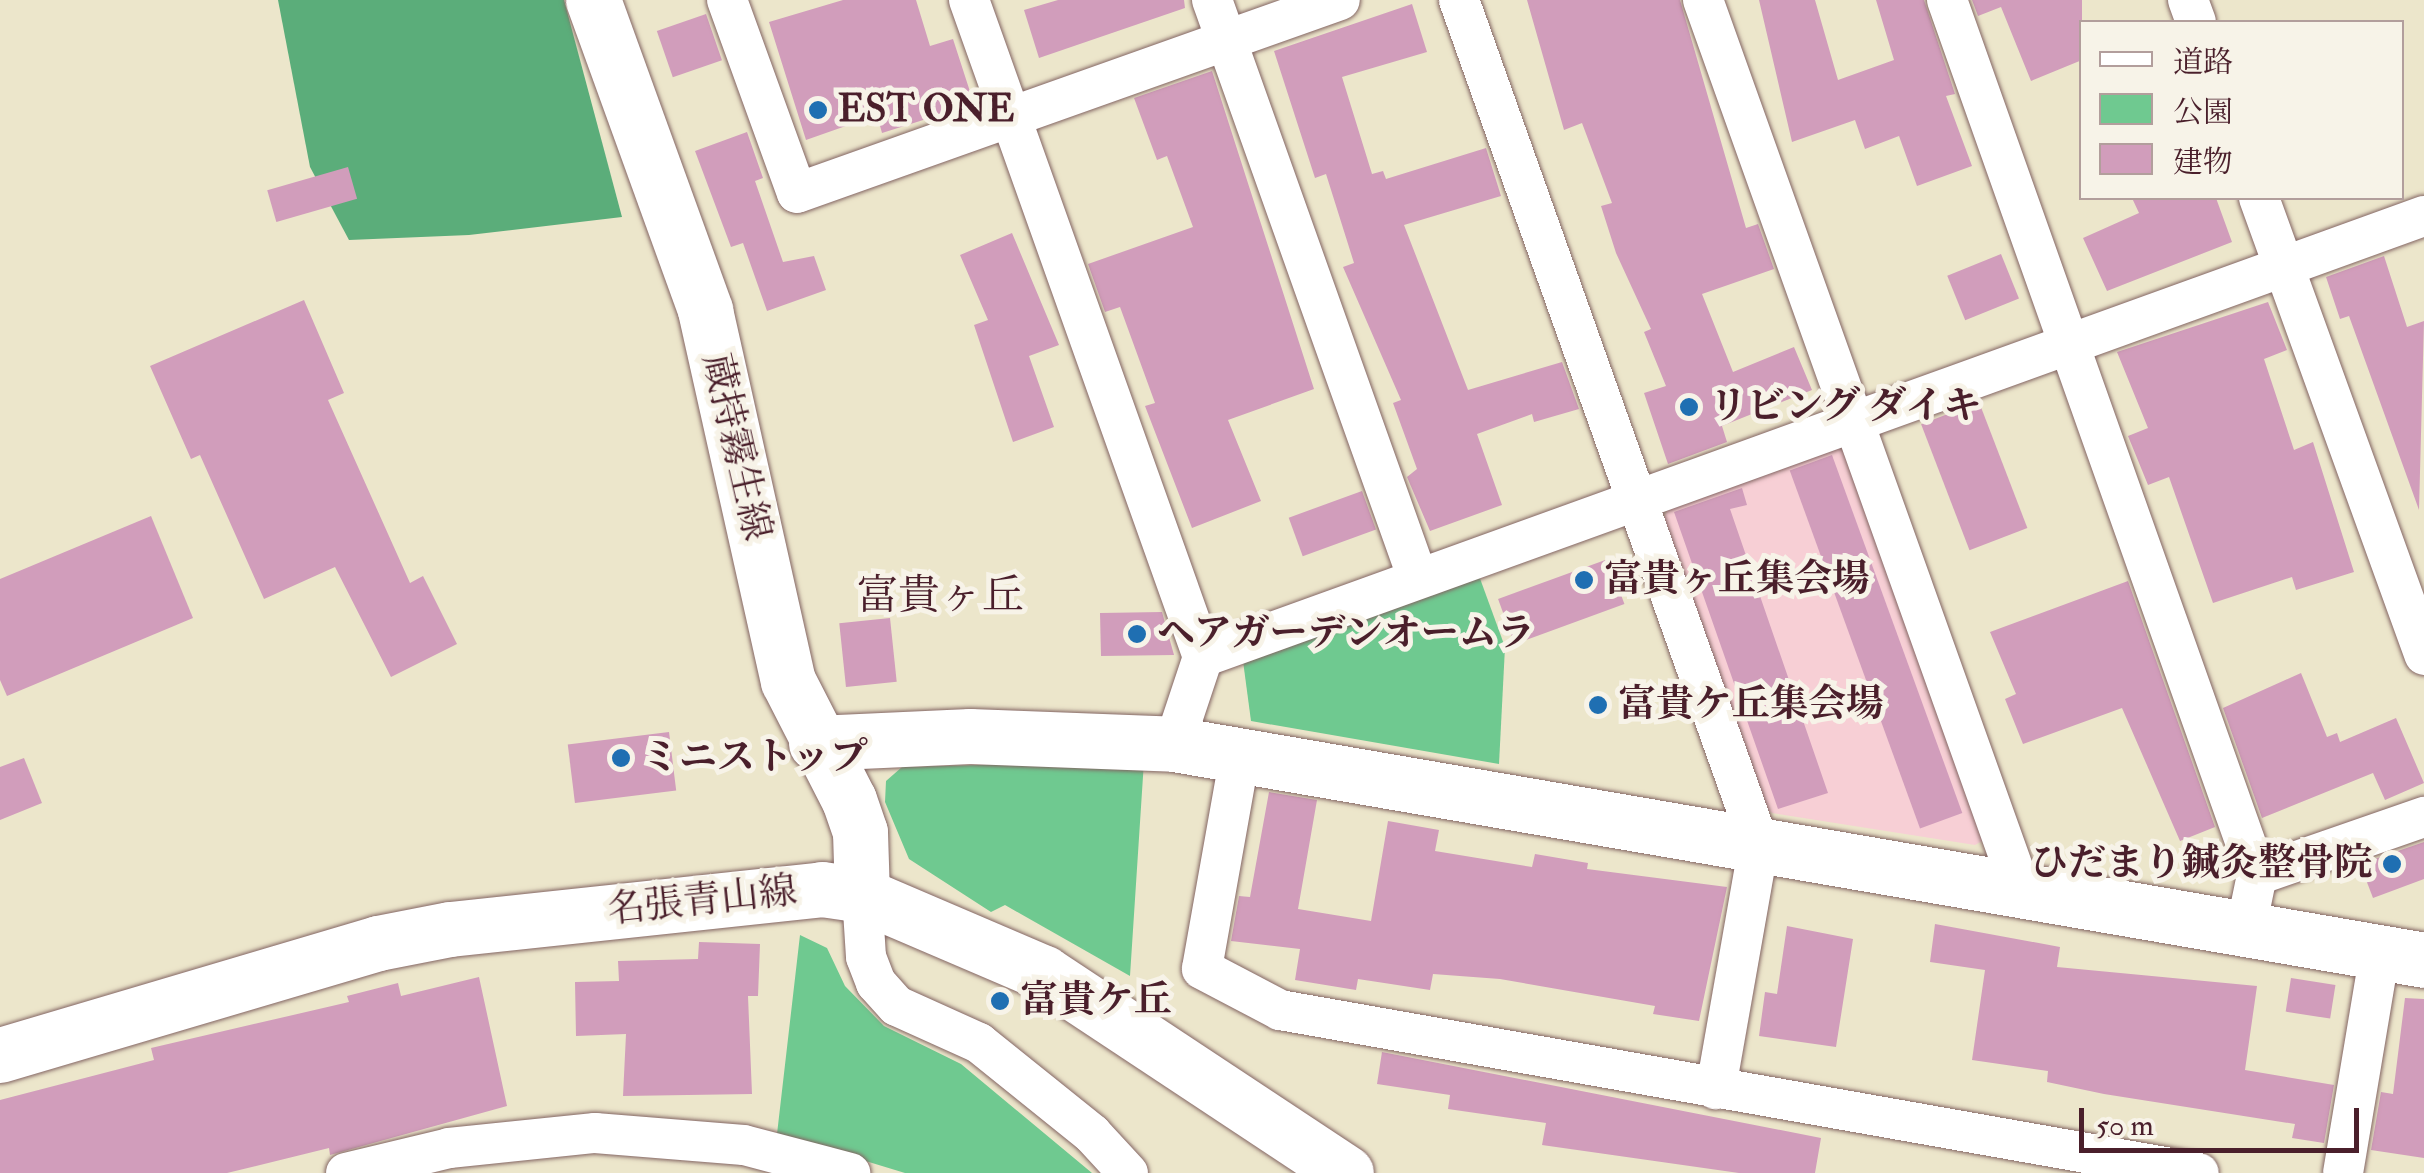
<!DOCTYPE html>
<html>
<head>
<meta charset="utf-8">
<style>
  body { margin:0 }
  #map { position:relative; width:2424px; height:1173px; overflow:hidden; background:#ece6cb; font-family:"IM FELL Double Pica","Noto Serif JP",serif }
  div>[style] { position:absolute }
  [style*='--x'] { left:calc(var(--x)*1px); top:calc(var(--y)*1px); width:calc(var(--w)*1px); rotate:calc(var(--a)*1deg) }
  .built>* { inset:0; background:#f7cfd5 }
  .green>* { inset:0; background:#6fc990 }
  .forest>* { inset:0; background:#5bad7a }
  .building>* { inset:0; background:#d19dbb; transform-origin:0 0 }
  .roads { filter:drop-shadow(0 0 2px #836563) drop-shadow(0 0 2px #836563) }
  .street>* { height:40px; margin:-20px; padding:0 20px; transform-origin:20px; border-radius:20px; background:#fff }
  .secondary>* { height:55px; margin:-27.5px; padding:0 27.5px; transform-origin:27.5px; border-radius:27.5px; background:#fff }
  .dots>* { width:28px; height:28px; translate:-50% -50%; box-sizing:border-box; border:5px solid #f7f3e8; border-radius:50% }
  span { translate:-50% -50%; white-space:nowrap; text-align:center; line-height:1.15; -webkit-text-stroke:10px #f7f3e8; paint-order:stroke }
  .poi-label { font-size:38px; color:#4a1f2b; font-weight:700 }
  .left { translate:0 -50%; text-align:left }
  .right { translate:-100% -50%; text-align:right }
  .street-label { font-size:38px; color:#4a1f2b }
  .quarter-label { font-size:42px; color:#4a1f2b }
  .legend { position:absolute; left:2079px; top:20px; width:325px; height:180px; box-sizing:border-box; background:#f7f3e8; border:2px solid #b29e9c; margin:0; padding:12px 18px; list-style:none; font-size:30px; color:#4a1f2b }
  .legend li { display:flex; align-items:center; gap:20px; height:50px }
  .legend b { width:50px; border:2px solid #b29e9c }
  .scale { position:absolute; left:2079px; top:1108px; width:280px; height:45px; box-sizing:border-box; border:5px solid #4a1f2b; border-top:0; padding-left:12px; font-size:30px; line-height:35px; white-space:nowrap; color:#4a1f2b; -webkit-text-stroke:8px #f7f3e8; paint-order:stroke }
</style>
</head>
<body>
<div id="map">
  <div class="built">
    <i style="clip-path:polygon(1833px 445px,1852px 455px,1989px 837px,1975px 845px,1772px 813px,1761px 804px,1662px 523px,1673px 497px)"></i>
  </div>
  <div class="green">
    <i style="clip-path:polygon(1478px 573px,1505px 647px,1499px 764px,1251px 721px,1243px 661px)"></i>
    <i style="clip-path:polygon(1144px 761px,1130px 976px,1005px 905px,991px 912px,909px 859px,885px 802px,886px 781px,902px 767px)"></i>
    <i style="clip-path:polygon(800px 935px,827px 948px,845px 986px,884px 1026px,961px 1064px,1092px 1173px,905px 1173px,777px 1134px)"></i>
  </div>
  <div class="forest">
    <i style="clip-path:polygon(278px 0,564px 0,622px 217px,469px 235px,349px 240px,310px 167px)"></i>
  </div>
  <div class="building">
    <i style="clip-path:polygon(843px 0,916px 0,930px 46px,953px 39px,974px 104px,882px 133px,877px 115px,806px 140px,769px 22px)"></i>
    <i style="clip-path:polygon(1058px 0,1184px 0,1185px 8px,1039px 58px,1024px 10px)"></i>
    <i style="clip-path:polygon(1527px 0,1680px 0,1746px 228px,1758px 224px,1774px 269px,1702px 294px,1733px 372px,1794px 347px,1812px 390px,1722px 426px,1727px 442px,1668px 464px,1644px 393px,1666px 386px,1644px 332px,1651px 329px,1616px 253px,1601px 206px,1612px 203px,1582px 123px,1564px 130px)"></i>
    <i style="clip-path:polygon(1759px 0,1815px 0,1838px 80px,1894px 60px,1876px 0,1924px 0,1955px 94px,1946px 96px,1972px 166px,1917px 186px,1899px 136px,1865px 149px,1855px 120px,1792px 142px)"></i>
    <i style="clip-path:polygon(1972px 0,2082px 0,2082px 60px,2031px 81px,2001px 7px,1978px 16px)"></i>
    <i style="clip-path:polygon(1412px 4px,1427px 52px,1342px 77px,1372px 174px,1383px 171px,1386px 179px,1486px 148px,1501px 196px,1404px 225px,1468px 390px,1562px 362px,1579px 409px,1534px 422px,1532px 414px,1477px 434px,1502px 505px,1430px 531px,1407px 477px,1417px 469px,1393px 403px,1401px 400px,1343px 267px,1354px 263px,1326px 174px,1315px 178px,1274px 51px)"></i>
    <i style="left:706px;top:14px;width:49px;height:52px;rotate:71deg"></i>
    <i style="clip-path:polygon(1212px 71px,1314px 389px,1228px 420px,1261px 501px,1192px 528px,1145px 406px,1155px 403px,1120px 307px,1105px 312px,1088px 264px,1193px 227px,1167px 156px,1157px 160px,1134px 98px)"></i>
    <i style="clip-path:polygon(747px 132px,763px 178px,755px 181px,783px 262px,814px 256px,826px 290px,767px 311px,743px 243px,731px 247px,695px 151px)"></i>
    <i style="left:348px;top:167px;width:33px;height:84px;rotate:74deg"></i>
    <i style="clip-path:polygon(2132px 198px,2216px 198px,2232px 242px,2107px 291px,2083px 238px,2139px 213px)"></i>
    <i style="clip-path:polygon(1012px 233px,1059px 345px,1029px 356px,1054px 427px,1013px 442px,974px 325px,988px 320px,960px 255px)"></i>
    <i style="left:2001px;top:254px;width:48px;height:58px;rotate:68deg"></i>
    <i style="clip-path:polygon(2384px 256px,2407px 327px,2424px 321px,2419px 510px,2349px 316px,2340px 319px,2326px 277px)"></i>
    <i style="clip-path:polygon(304px 300px,344px 393px,328px 400px,410px 583px,423px 576px,457px 644px,391px 677px,335px 567px,264px 599px,200px 455px,191px 459px,150px 366px)"></i>
    <i style="clip-path:polygon(2268px 302px,2287px 350px,2264px 359px,2294px 450px,2313px 442px,2354px 572px,2296px 590px,2292px 577px,2213px 603px,2169px 477px,2148px 485px,2128px 436px,2148px 428px,2117px 352px)"></i>
    <i style="left:1979px;top:402px;width:135px;height:62px;rotate:69deg"></i>
    <i style="left:1832px;top:455px;width:381px;height:45px;rotate:70deg"></i>
    <i style="clip-path:polygon(1742px 488px,1747px 505px,1730px 509px,1828px 793px,1778px 809px,1674px 512px)"></i>
    <i style="left:1362px;top:491px;width:41px;height:78px;rotate:70deg"></i>
    <i style="clip-path:polygon(151px 516px,193px 618px,7px 696px,0 680px,0 579px)"></i>
    <i style="left:1608px;top:559px;width:48px;height:117px;rotate:70deg"></i>
    <i style="clip-path:polygon(2128px 581px,2215px 827px,2180px 841px,2122px 708px,2023px 744px,2005px 699px,2016px 694px,1990px 632px)"></i>
    <i style="clip-path:polygon(1162px 612px,1174px 655px,1101px 656px,1100px 613px)"></i>
    <i style="left:890px;top:618px;width:64px;height:51px;rotate:84deg"></i>
    <i style="clip-path:polygon(2301px 673px,2327px 737px,2337px 733px,2340px 742px,2396px 718px,2424px 783px,2385px 800px,2373px 773px,2262px 818px,2223px 708px)"></i>
    <i style="left:669px;top:732px;width:59px;height:102px;rotate:83deg"></i>
    <i style="clip-path:polygon(24px 758px,42px 803px,0 820px,0 767px)"></i>
    <i style="clip-path:polygon(1269px 792px,1317px 800px,1298px 909px,1371px 921px,1388px 821px,1439px 830px,1435px 851px,1532px 867px,1535px 854px,1588px 863px,1587px 869px,1727px 887px,1699px 1021px,1653px 1014px,1655px 1006px,1500px 979px,1433px 974px,1430px 990px,1358px 979px,1356px 990px,1295px 980px,1300px 949px,1231px 941px,1239px 896px,1250px 897px)"></i>
    <i style="clip-path:polygon(2424px 842px,2424px 879px,2373px 898px,2360px 864px)"></i>
    <i style="clip-path:polygon(1935px 924px,2060px 947px,2057px 967px,2257px 986px,2245px 1070px,2334px 1085px,2324px 1143px,2292px 1138px,2295px 1124px,2104px 1094px,2047px 1082px,2048px 1071px,1972px 1060px,1985px 970px,1930px 962px)"></i>
    <i style="clip-path:polygon(1787px 926px,1853px 939px,1836px 1047px,1759px 1036px,1765px 992px,1777px 994px)"></i>
    <i style="clip-path:polygon(699px 942px,760px 944px,758px 996px,748px 996px,752px 1094px,623px 1096px,626px 1034px,576px 1036px,575px 982px,619px 981px,618px 961px,698px 959px)"></i>
    <i style="clip-path:polygon(479px 977px,507px 1106px,330px 1155px,329px 1148px,227px 1173px,0 1173px,0 1100px,154px 1060px,151px 1048px,349px 1002px,347px 996px,398px 983px,401px 996px)"></i>
    <i style="left:2291px;top:978px;width:45px;height:34px;rotate:9deg"></i>
    <i style="clip-path:polygon(2405px 998px,2424px 999px,2424px 1158px,2371px 1150px,2381px 1092px,2393px 1094px)"></i>
    <i style="clip-path:polygon(1382px 1052px,1821px 1138px,1815px 1173px,1739px 1173px,1542px 1145px,1546px 1123px,1448px 1109px,1450px 1095px,1377px 1084px)"></i>
  </div>
  <div class="roads">
    <div class="street">
      <i style="--x:727;--y:0;--w:205;--a:70.1"></i>
      <i style="--x:797;--y:193;--w:576;--a:-19.57"></i>
      <i style="--x:969;--y:0;--w:697;--a:70.4"></i>
      <i style="--x:1203;--y:657;--w:92;--a:108.4"></i>
      <i style="--x:1212;--y:0;--w:611;--a:70.41"></i>
      <i style="--x:1459;--y:0;--w:896;--a:70.43"></i>
      <i style="--x:1759;--y:844;--w:249;--a:100"></i>
      <i style="--x:1703;--y:0;--w:945;--a:70.34"></i>
      <i style="--x:1947;--y:0;--w:928;--a:70.49"></i>
      <i style="--x:2257;--y:875;--w:54;--a:101.7"></i>
      <i style="--x:2188;--y:0;--w:23;--a:70"></i>
      <i style="--x:2259;--y:198;--w:486;--a:70.1"></i>
      <i style="--x:1203;--y:657;--w:1298;--a:-19.86"></i>
      <i style="--x:1240;--y:755;--w:217;--a:100.1"></i>
      <i style="--x:1202;--y:969;--w:88;--a:27.7"></i>
      <i style="--x:1280;--y:1010;--w:933;--a:10.06"></i>
      <i style="--x:2257;--y:875;--w:177;--a:-19.2"></i>
      <i style="--x:862;--y:895;--w:62;--a:86.3"></i>
      <i style="--x:866;--y:957;--w:28;--a:69"></i>
      <i style="--x:876;--y:983;--w:31;--a:48"></i>
      <i style="--x:897;--y:1006;--w:90;--a:24.3"></i>
      <i style="--x:979;--y:1043;--w:145;--a:38.8"></i>
      <i style="--x:1092;--y:1134;--w:53;--a:47.3"></i>
      <i style="--x:346;--y:1173;--w:106;--a:-13.6"></i>
      <i style="--x:449;--y:1148;--w:147;--a:-5.9"></i>
      <i style="--x:595;--y:1133;--w:149;--a:4.6"></i>
      <i style="--x:744;--y:1145;--w:110;--a:14.8"></i>
      <i style="--x:2343;--y:1173;--w:224;--a:-80.5"></i>
    </div>
    <div class="secondary">
      <i style="--x:593;--y:0;--w:330;--a:70.1"></i>
      <i style="--x:705;--y:310;--w:380;--a:77.4"></i>
      <i style="--x:788;--y:681;--w:134;--a:62.9"></i>
      <i style="--x:849;--y:800;--w:34;--a:71"></i>
      <i style="--x:860;--y:832;--w:63;--a:88.2"></i>
      <i style="--x:816;--y:743;--w:154;--a:-2.6"></i>
      <i style="--x:970;--y:736;--w:204;--a:2.2"></i>
      <i style="--x:1174;--y:744;--w:1269;--a:9.8"></i>
      <i style="--x:0;--y:1055;--w:394;--a:-16.5"></i>
      <i style="--x:378;--y:943;--w:73;--a:-11"></i>
      <i style="--x:450;--y:929;--w:374;--a:-6.1"></i>
      <i style="--x:822;--y:889;--w:40;--a:8.5"></i>
      <i style="--x:862;--y:895;--w:198;--a:23.2"></i>
      <i style="--x:1044;--y:973;--w:362;--a:33.5"></i>
    </div>
  </div>
  <div class="dots">
    <i style="left:818px;top:110px;background:#1f6fb2"></i>
    <i style="left:1689px;top:407px;background:#1f6fb2"></i>
    <i style="left:1584px;top:580px;background:#1f6fb2"></i>
    <i style="left:1137px;top:634px;background:#1f6fb2"></i>
    <i style="left:1598px;top:705px;background:#1f6fb2"></i>
    <i style="left:621px;top:758px;background:#1f6fb2"></i>
    <i style="left:2392px;top:864px;background:#1f6fb2"></i>
    <i style="left:1000px;top:1001px;background:#1f6fb2"></i>
  </div>
  <div class="poi-label">
    <span class="left" style="left:838px;top:110px">EST ONE</span>
    <span class="left" style="left:1709px;top:407px">リビング ダイキ</span>
    <span class="left" style="left:1604px;top:580px">富貴ヶ丘集会場</span>
    <span class="left" style="left:1157px;top:634px">ヘアガーデンオームラ</span>
    <span class="left" style="left:1618px;top:705px">富貴ケ丘集会場</span>
    <span class="left" style="left:641px;top:758px">ミニストップ</span>
    <span class="right" style="left:2372px;top:864px">ひだまり鍼灸整骨院</span>
    <span class="left" style="left:1020px;top:1001px">富貴ケ丘</span>
  </div>
  <div class="street-label">
    <span style="left:736px;top:447px;rotate:77deg">蔵持霧生線</span>
    <span style="left:702px;top:901px;rotate:-6deg">名張青山線</span>
  </div>
  <div class="quarter-label">
    <span style="left:940px;top:596px">富貴ヶ丘</span>
  </div>
  <ul class="legend">
  <li><b style="height:12px;background:#fff"></b>道路</li>
  <li><b style="height:28px;background:#6fc990"></b>公園</li>
  <li><b style="height:28px;background:#d19dbb"></b>建物</li>
  </ul>
  <div class="scale">50 m</div>
</div>
</body>
</html>
